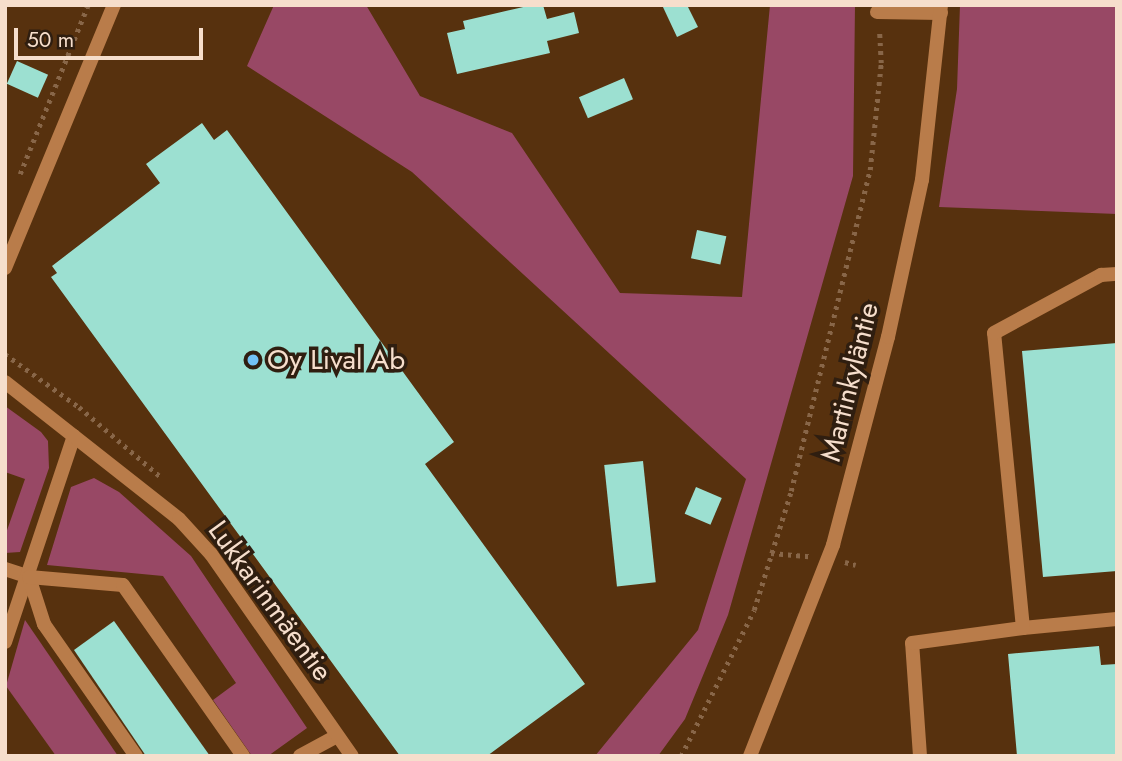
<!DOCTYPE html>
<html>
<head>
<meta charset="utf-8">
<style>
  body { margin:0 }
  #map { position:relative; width:1122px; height:761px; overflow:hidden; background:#57310e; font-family:Jost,sans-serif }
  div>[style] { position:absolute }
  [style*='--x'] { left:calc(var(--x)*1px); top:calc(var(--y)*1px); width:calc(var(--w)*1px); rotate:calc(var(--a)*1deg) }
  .green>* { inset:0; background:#984865 }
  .building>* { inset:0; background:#9ce0d1; transform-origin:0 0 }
  .path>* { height:4.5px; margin-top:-2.25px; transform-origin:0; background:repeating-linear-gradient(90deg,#886648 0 3.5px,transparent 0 8.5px) }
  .service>* { height:14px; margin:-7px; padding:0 7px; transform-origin:7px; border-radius:7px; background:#b97c4a }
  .minor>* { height:14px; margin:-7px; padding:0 7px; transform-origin:7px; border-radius:7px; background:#b97c4a }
  .tertiary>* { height:14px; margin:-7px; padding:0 7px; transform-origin:7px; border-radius:7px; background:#b97c4a }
  .dots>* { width:19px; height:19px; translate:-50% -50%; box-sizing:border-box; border:4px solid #2f1e10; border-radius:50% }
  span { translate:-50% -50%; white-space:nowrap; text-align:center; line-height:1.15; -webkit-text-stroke:7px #2f1e10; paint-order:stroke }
  .poi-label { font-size:28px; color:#f6decc }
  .left { translate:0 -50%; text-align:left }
  .street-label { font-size:28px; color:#f6decc }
  .frame { position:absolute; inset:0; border:7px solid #f6decc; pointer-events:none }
  .scale { position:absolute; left:14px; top:28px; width:189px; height:32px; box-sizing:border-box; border:4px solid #f6decc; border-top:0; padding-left:9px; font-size:21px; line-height:24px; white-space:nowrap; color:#f6decc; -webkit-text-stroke:5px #2f1e10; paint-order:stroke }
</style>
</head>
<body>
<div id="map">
  <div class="green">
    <i style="clip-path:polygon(274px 5px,366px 5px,420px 96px,512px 133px,620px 293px,742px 297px,770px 5px,855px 5px,853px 176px,728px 615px,685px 719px,658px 756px,595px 756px,698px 630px,746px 479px,412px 172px,247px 66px)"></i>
    <i style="clip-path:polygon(960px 5px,1117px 5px,1117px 214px,939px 207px,957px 89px)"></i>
    <i style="clip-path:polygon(5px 406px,41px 432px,48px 441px,49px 468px,20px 552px,5px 553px,5px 536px,25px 479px,5px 472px)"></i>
    <i style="clip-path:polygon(94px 478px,119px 492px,191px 556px,307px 728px,268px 756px,252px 756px,213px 700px,236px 683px,163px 576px,47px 565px,71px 487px)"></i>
    <i style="clip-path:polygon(25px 620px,118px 756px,56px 756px,6px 686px)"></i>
  </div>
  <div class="building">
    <i style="clip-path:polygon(532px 5px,543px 5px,547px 19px,574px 12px,579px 33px,547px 41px,550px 53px,457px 74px,447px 33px,465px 29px,463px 21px)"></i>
    <i style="clip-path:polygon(662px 5px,687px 5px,698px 27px,677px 37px)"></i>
    <i style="left:17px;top:61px;width:34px;height:25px;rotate:24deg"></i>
    <i style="left:624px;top:78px;width:23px;height:49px;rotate:67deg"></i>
    <i style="clip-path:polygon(202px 123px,214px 140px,227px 130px,454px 442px,425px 464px,585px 684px,487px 756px,400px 756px,51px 277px,57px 273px,52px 266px,160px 183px,146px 164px)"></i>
    <i style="left:697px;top:230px;width:30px;height:29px;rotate:12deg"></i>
    <i style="clip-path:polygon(1117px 343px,1117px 571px,1043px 577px,1022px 351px)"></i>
    <i style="left:643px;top:461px;width:122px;height:39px;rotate:84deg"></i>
    <i style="left:696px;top:487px;width:28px;height:29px;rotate:23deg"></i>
    <i style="clip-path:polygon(114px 621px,210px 756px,146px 756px,74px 650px)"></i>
    <i style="clip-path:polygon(1099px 646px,1101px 665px,1117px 664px,1117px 756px,1017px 756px,1008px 654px)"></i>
  </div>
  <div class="path">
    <i style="--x:20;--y:174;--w:182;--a:-68.1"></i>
    <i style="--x:5;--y:354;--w:91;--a:35.6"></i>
    <i style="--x:79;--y:407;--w:108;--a:40.5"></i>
    <i style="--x:771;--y:553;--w:38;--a:5"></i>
    <i style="--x:845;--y:562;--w:11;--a:15"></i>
    <i style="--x:681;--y:756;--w:163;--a:-63.4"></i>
    <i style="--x:754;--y:610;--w:125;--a:-72.7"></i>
    <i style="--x:791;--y:491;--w:331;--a:-76.2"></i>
    <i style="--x:870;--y:170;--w:108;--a:-84.1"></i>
    <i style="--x:881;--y:63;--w:33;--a:-93"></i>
  </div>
  <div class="service">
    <i style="--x:877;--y:12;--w:64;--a:0.9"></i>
    <i style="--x:5;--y:569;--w:25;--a:18"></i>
    <i style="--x:1023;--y:628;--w:94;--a:-5.5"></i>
    <i style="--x:5;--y:642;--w:217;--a:-71.5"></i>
    <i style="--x:136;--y:756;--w:161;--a:-124.9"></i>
    <i style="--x:44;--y:624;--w:49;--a:-107.7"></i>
    <i style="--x:29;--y:577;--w:94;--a:4.9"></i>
    <i style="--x:123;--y:585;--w:209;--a:54.9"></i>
    <i style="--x:300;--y:756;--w:42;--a:-28.4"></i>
    <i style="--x:920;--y:756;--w:113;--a:-94"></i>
    <i style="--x:912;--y:643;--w:112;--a:-7.7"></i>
    <i style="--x:1023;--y:628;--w:296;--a:-95.6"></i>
    <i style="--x:994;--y:333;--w:122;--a:-28.5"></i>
    <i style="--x:1101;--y:275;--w:16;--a:-4"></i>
  </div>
  <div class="minor">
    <i style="--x:5;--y:268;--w:285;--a:-67.5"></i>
    <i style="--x:5;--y:382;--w:221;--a:38.2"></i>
    <i style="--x:179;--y:519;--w:47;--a:47.6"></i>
    <i style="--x:211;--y:554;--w:246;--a:55.1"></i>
  </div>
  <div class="tertiary">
    <i style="--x:750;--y:756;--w:227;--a:-68.5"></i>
    <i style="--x:833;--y:545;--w:215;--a:-75.2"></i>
    <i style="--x:888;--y:337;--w:161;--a:-77.8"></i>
    <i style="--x:922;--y:180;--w:176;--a:-83.8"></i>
  </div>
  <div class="dots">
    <i style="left:253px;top:360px;background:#72c1f5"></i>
  </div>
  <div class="poi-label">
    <span class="left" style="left:267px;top:360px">Oy Lival Ab</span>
  </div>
  <div class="street-label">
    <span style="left:850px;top:382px;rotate:-76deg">Martinkyläntie</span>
    <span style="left:270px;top:601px;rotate:54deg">Lukkarinmäentie</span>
  </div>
  <div class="frame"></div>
  <div class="scale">50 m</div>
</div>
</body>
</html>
